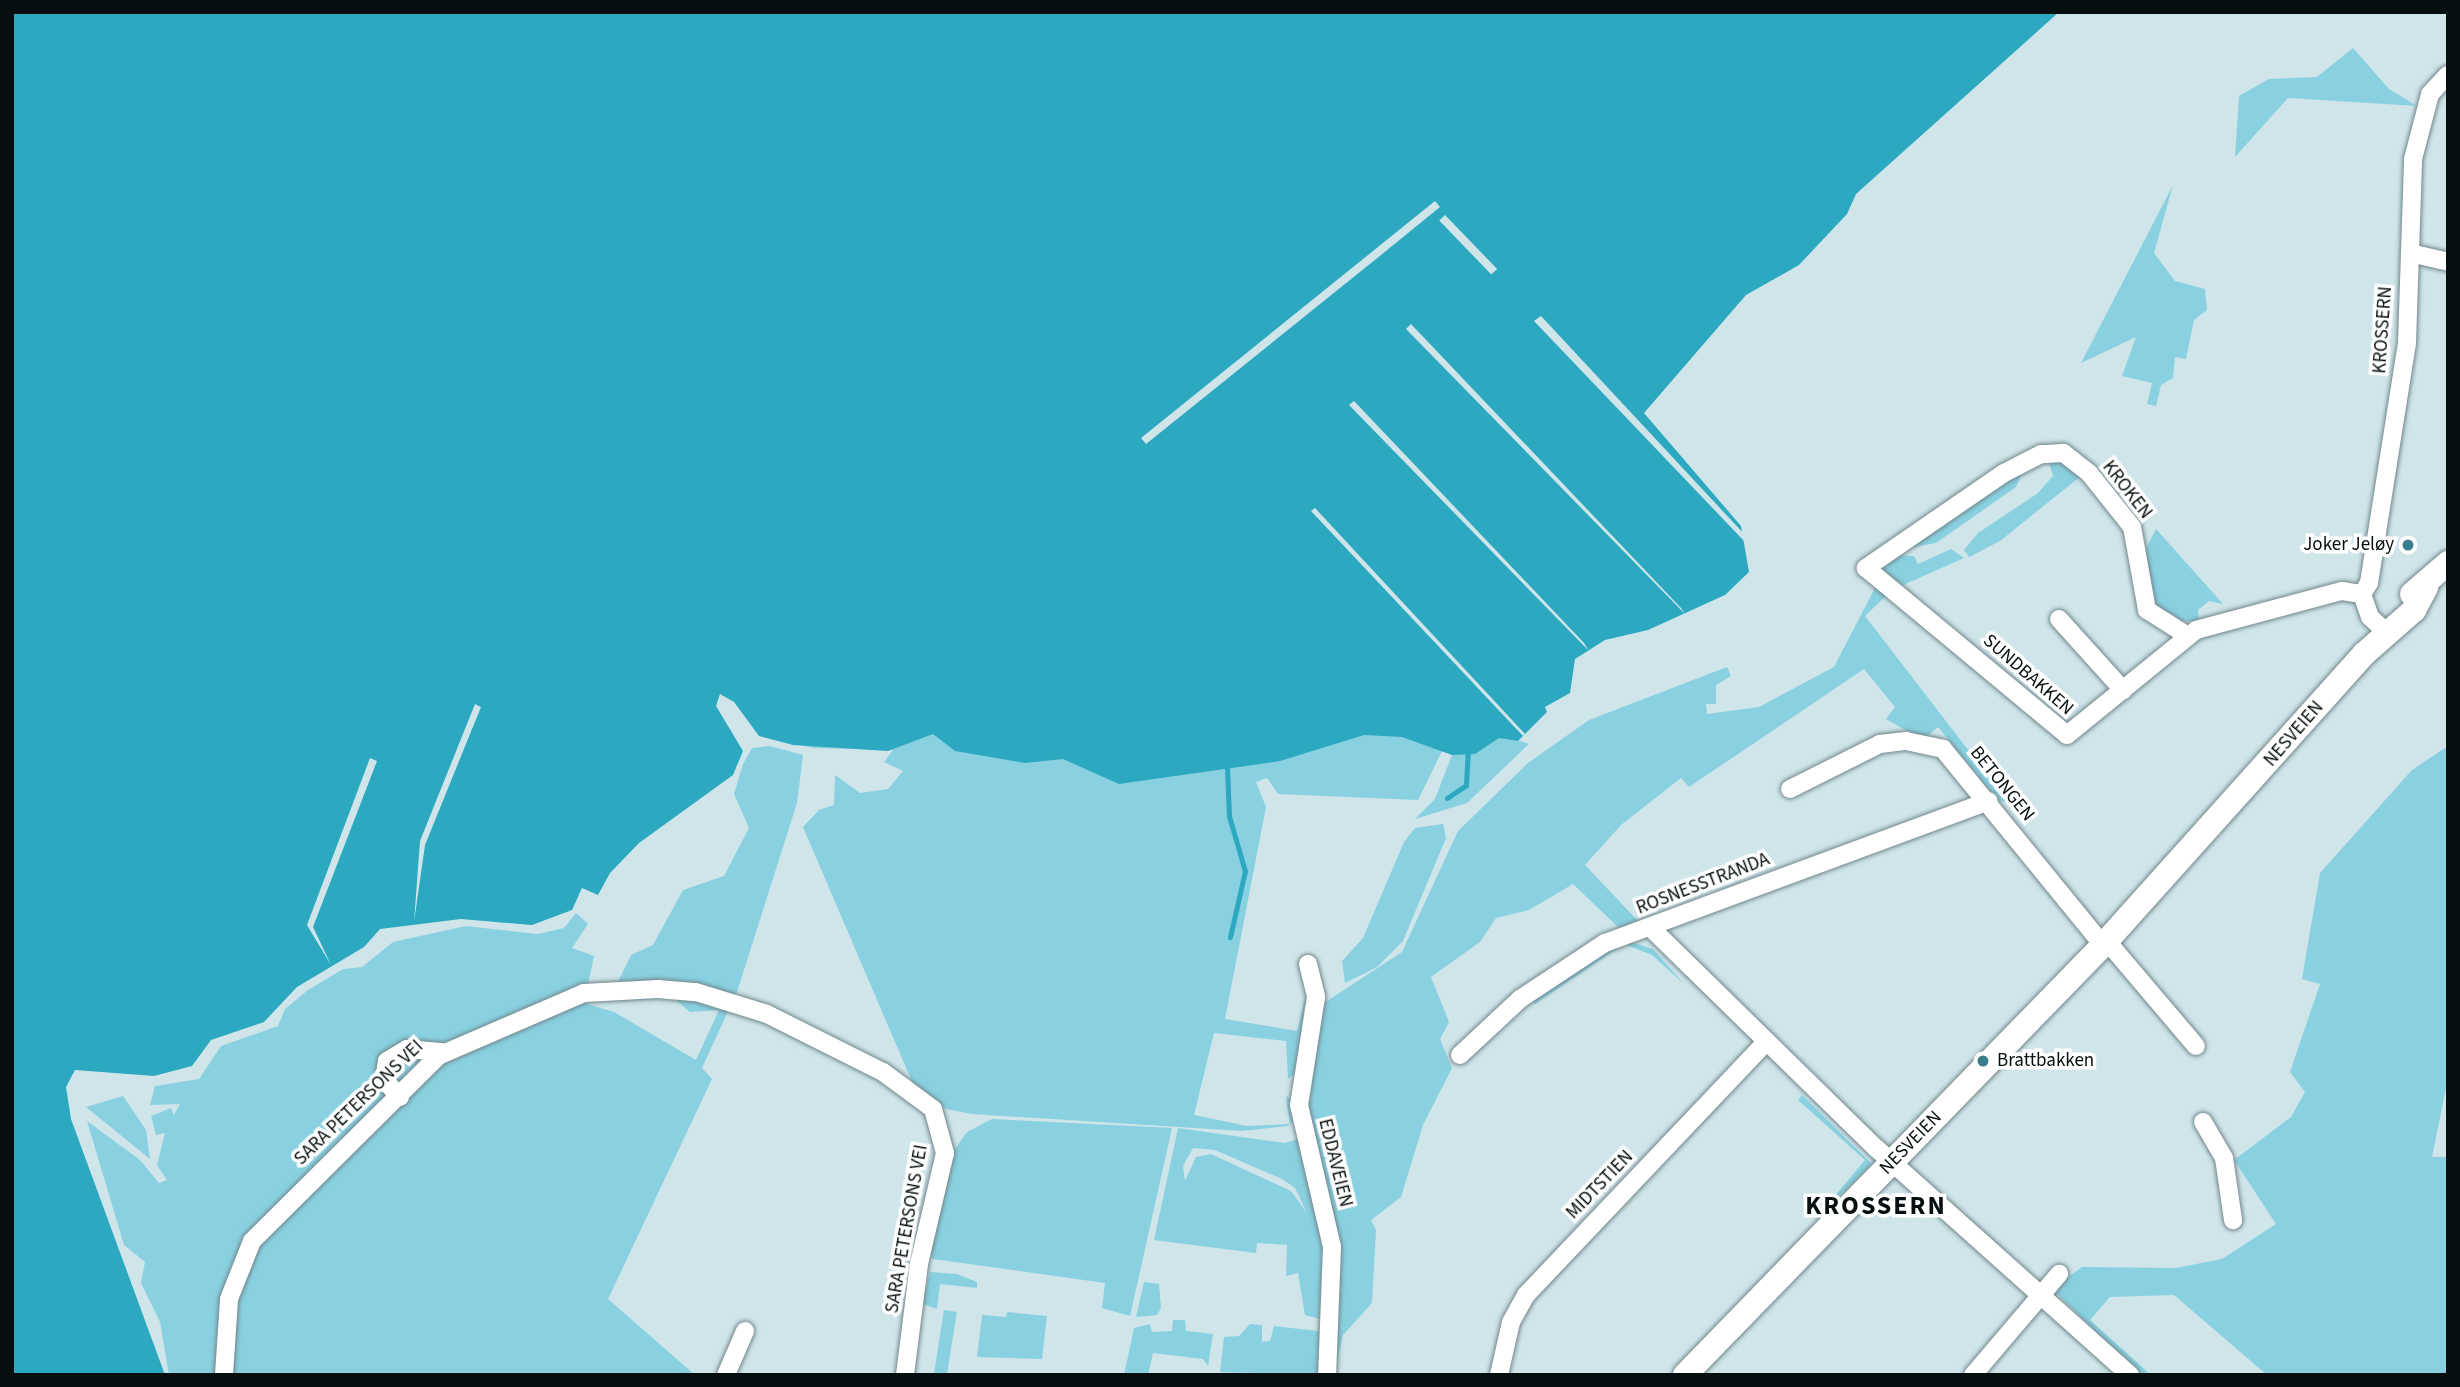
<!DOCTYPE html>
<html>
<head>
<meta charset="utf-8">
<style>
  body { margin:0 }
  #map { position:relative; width:2460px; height:1387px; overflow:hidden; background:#cfe5ea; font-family:"Source Sans 3",sans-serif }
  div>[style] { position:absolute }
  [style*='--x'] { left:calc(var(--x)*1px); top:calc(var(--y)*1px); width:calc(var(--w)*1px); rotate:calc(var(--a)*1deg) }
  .green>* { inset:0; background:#89d1e1; transform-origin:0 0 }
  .water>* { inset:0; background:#2ca9c0 }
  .pier>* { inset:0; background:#cfe5ea; transform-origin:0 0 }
  .stream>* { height:5px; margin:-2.5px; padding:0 2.5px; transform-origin:2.5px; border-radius:2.5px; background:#2ca9c0 }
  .roads { filter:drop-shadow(0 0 2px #72868b) drop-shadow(0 0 2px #72868b) }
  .street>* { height:18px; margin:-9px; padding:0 9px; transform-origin:9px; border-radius:9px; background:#fff }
  .secondary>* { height:24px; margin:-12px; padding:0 12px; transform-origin:12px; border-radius:12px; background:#fff }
  .dots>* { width:19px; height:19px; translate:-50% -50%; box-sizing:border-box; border:4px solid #fff; border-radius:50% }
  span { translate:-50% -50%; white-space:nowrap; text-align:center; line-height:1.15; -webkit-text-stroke:7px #fff; paint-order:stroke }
  .street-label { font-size:19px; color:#070e10 }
  .poi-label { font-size:19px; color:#070e10 }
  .right { translate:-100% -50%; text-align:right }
  .left { translate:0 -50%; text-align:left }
  .district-label { font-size:26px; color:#070e10; font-weight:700; letter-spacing:2px }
  .frame { position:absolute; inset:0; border:14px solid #070e10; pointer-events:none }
</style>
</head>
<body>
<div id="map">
  <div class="green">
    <i style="clip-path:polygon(2353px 48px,2389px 89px,2417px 106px,2288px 98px,2235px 157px,2239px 96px,2269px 79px,2317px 77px)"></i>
    <i style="clip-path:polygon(2173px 185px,2154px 253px,2175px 281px,2205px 289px,2207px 310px,2194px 320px,2186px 359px,2175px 357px,2173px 378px,2161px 385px,2156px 406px,2147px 404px,2152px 383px,2122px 376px,2136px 337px,2081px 363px)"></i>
    <i style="clip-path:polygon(2062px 462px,2081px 476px,2000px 541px,1969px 557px,1964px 550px,1978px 533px,2038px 493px,2053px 476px,2049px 463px)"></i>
    <i style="clip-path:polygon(2023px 471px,2016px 487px,1936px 543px,1904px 549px)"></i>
    <i style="clip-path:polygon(2156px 529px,2223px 604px,2209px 601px,2198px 610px,2199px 621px,2174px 621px,2153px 607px,2144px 552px)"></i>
    <i style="clip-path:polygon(1951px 549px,1964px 558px,1901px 586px,1882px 571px,1897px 555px,1914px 556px,1918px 564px)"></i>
    <i style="clip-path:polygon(1877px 584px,1888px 594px,1865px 616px,2009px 803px,1998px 800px,1938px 727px,1923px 740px,1886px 719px,1895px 707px,1864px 669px,1689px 787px,1681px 778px,1621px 825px,1585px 865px,1639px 922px,1620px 929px,1573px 884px,1529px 910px,1496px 918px,1480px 942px,1431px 977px,1449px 1022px,1440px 1039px,1452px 1068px,1423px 1125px,1401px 1197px,1371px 1220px,1376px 1230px,1372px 1303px,1343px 1335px,1334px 1375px,1336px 1250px,1303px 1114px,1321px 1005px,1402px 952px,1458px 831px,1528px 763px,1589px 720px,1727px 667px,1731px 676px,1716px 685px,1716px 704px,1706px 704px,1707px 714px,1759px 707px,1834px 667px)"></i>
    <i style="clip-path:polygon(1270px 709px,1446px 743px,1418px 800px,1278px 794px,1267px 778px,1256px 782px,1266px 807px,1225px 1019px,1297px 1031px,1306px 995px,1297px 1072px,1288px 1079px,1286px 1041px,1214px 1033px,1194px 1115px,1247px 1126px,1290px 1124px,1286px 1096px,1294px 1102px,1294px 1120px,1288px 1126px,1242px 1131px,972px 1114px,946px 1109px,913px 1084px,803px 827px,819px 810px,834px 805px,835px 775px,860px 793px,888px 789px,903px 771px,884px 762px,893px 750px,814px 748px,759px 736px)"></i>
    <i style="clip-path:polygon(1496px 733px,1529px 744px,1467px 803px,1415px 819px,1435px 799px,1452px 755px)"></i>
    <i style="clip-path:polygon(770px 746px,803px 755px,797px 803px,737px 992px,702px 1068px,712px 1079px,608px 1299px,695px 1375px,169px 1375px,160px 1322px,141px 1283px,145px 1262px,124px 1245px,87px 1121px,140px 1160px,159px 1183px,167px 1180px,157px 1165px,165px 1133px,156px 1135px,151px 1116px,171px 1108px,174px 1115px,180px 1104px,150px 1105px,155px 1086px,199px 1079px,221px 1046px,278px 1026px,285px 1009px,308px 990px,343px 969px,362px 967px,393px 942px,466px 926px,538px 934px,564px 928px,576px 913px,588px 924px,572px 948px,594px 956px,584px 1003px,614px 1012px,696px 1060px,719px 1010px,690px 1012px,673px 998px,635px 1000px,616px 986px,631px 955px,653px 945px,683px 890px,724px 876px,749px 828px,734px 794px,743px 764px,752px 748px)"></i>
    <i style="clip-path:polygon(2448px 746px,2448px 1078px,2432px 1157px,2448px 1157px,2448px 1375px,2267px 1375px,2174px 1295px,2110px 1297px,2090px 1320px,2151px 1375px,2141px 1375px,2052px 1289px,2082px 1267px,2176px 1268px,2222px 1259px,2276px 1224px,2234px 1160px,2291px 1117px,2305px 1092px,2290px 1072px,2320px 984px,2302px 979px,2320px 873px,2412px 770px)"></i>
    <i style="clip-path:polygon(1443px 824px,1446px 838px,1403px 941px,1377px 967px,1345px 983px,1342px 961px,1363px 938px,1404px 842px,1415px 828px)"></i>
    <i style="clip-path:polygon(1628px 941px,1653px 949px,1684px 984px,1652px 955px,1624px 944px,1535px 1004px,1531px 998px)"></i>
    <i style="clip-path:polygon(1802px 1095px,1872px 1164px,1813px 1222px,1865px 1160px,1798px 1100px)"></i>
    <i style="clip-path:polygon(123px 1096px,146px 1130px,150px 1159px,86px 1107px)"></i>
    <i style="clip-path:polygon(992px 1119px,1172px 1128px,1130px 1316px,1102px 1308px,1105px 1283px,933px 1259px,927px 1252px,952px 1153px,967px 1132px)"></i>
    <i style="clip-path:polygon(evenodd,1178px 1128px,1285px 1143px,1301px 1138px,1326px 1234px,1324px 1320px,1305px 1315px,1298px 1273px,1286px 1276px,1287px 1245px,1257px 1243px,1256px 1253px,1154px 1240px,1178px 1128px,1193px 1148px,1215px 1150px,1282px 1179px,1295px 1188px,1307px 1213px,1291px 1191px,1211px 1154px,1196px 1157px,1185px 1181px,1183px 1166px,1193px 1148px)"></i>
    <i style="clip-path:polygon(930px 1272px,957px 1274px,977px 1282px,977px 1288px,940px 1284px,937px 1309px,923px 1304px)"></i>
    <i style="clip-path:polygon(1144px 1282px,1159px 1284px,1161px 1308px,1157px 1315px,1136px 1317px)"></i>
    <i style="left:944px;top:1310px;width:13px;height:65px;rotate:9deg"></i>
    <i style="clip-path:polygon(1007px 1312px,1047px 1316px,1042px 1359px,977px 1357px,982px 1315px,1006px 1317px)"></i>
    <i style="clip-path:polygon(1173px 1320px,1185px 1320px,1186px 1331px,1213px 1334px,1208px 1366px,1203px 1359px,1153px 1353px,1148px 1375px,1124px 1375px,1134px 1328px,1150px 1324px,1152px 1332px,1172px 1331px)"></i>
    <i style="clip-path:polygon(1250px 1324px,1262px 1325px,1262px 1342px,1270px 1341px,1274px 1326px,1318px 1331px,1324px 1337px,1322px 1375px,1220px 1372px,1224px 1337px,1239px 1336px)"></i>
  </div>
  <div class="water">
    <i style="clip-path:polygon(12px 12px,2059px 12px,1856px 194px,1847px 214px,1799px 265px,1746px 295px,1644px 413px,1741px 526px,1749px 572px,1725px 595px,1648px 630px,1605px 640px,1575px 659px,1570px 693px,1545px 707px,1547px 712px,1518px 741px,1499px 738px,1475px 754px,1452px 755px,1402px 737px,1364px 735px,1280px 761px,1119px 784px,1063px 759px,1025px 763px,955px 751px,933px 734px,888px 751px,793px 745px,759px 736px,734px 702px,720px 694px,716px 706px,743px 751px,733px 775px,639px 843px,610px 873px,598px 895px,582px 888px,572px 910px,532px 925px,461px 919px,380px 929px,364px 947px,297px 987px,264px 1022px,211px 1040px,192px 1066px,154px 1076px,75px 1070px,66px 1087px,71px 1119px,165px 1375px,12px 1375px)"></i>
  </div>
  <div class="pier">
    <i style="clip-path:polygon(1435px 201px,1440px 207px,1381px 255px,1146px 444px,1141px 438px)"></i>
    <i style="left:1445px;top:215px;width:75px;height:8px;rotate:46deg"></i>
    <i style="clip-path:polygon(1541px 316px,1746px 536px,1745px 542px,1534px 321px)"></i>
    <i style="clip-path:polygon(1411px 324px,1681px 608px,1685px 614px,1406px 329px)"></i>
    <i style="clip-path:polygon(1354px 401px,1584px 643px,1588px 650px,1349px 405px)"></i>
    <i style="clip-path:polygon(1315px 508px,1525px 734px,1523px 736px,1311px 511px)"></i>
    <i style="clip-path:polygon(475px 704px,481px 707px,425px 845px,414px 922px,420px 841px)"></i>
    <i style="clip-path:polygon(370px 758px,377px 761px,313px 927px,331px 965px,307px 925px)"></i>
  </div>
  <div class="stream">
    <i style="--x:1227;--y:768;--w:48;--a:87.6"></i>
    <i style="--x:1229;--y:816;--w:57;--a:73.8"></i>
    <i style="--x:1245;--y:871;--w:68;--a:102.8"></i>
    <i style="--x:1447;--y:798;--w:23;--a:-34"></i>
    <i style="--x:1466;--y:785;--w:33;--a:-87"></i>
  </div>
  <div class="roads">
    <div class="street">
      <i style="--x:2410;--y:253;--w:39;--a:13"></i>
      <i style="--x:2362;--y:594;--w:13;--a:-58"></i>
      <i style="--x:2369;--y:583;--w:243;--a:-81"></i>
      <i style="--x:2407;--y:343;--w:184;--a:-88.1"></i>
      <i style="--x:2413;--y:159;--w:67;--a:-75.3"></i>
      <i style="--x:2430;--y:94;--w:26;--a:-47"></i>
      <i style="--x:2362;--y:594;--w:24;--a:71"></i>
      <i style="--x:2370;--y:617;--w:22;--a:43"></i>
      <i style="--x:2059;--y:619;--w:96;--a:48"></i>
      <i style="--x:2188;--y:636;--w:49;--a:-147.6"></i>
      <i style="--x:2147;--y:610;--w:84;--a:-100.2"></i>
      <i style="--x:2132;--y:527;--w:69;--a:-128.5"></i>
      <i style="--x:2089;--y:473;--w:33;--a:-142"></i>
      <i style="--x:2063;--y:453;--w:22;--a:177"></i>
      <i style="--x:2041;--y:454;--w:42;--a:152.8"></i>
      <i style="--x:2004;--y:473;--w:168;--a:145.5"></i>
      <i style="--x:1866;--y:568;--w:261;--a:39.7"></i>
      <i style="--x:2067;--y:735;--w:166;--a:-39.1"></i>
      <i style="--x:2196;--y:630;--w:151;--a:-15"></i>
      <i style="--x:2342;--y:591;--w:20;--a:9"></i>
      <i style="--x:1790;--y:789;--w:101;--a:-26.6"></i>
      <i style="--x:1880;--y:744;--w:26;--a:-7"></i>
      <i style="--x:1906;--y:741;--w:38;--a:12"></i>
      <i style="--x:1943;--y:749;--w:253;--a:50.8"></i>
      <i style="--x:1651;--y:928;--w:315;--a:44.4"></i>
      <i style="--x:1876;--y:1148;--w:341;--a:41.8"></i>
      <i style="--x:2106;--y:940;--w:139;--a:49.7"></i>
      <i style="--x:1308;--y:964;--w:34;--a:76"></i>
      <i style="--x:1316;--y:997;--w:109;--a:98.9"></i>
      <i style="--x:1299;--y:1105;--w:146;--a:76.9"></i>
      <i style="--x:1332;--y:1247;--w:128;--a:92.2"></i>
      <i style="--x:1460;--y:1055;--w:82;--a:-43"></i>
      <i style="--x:1520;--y:999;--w:102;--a:-33.4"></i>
      <i style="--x:1605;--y:943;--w:409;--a:-20.3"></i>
      <i style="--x:400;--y:1097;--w:23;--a:-133"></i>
      <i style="--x:384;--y:1080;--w:19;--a:-81"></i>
      <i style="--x:387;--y:1061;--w:23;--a:-31"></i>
      <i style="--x:407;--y:1049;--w:36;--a:5"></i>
      <i style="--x:2203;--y:1122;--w:42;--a:59.7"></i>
      <i style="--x:2224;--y:1158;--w:63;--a:81.7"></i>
      <i style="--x:224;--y:1375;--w:76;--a:-86.2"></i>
      <i style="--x:229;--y:1299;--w:62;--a:-68.4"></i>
      <i style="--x:252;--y:1241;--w:262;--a:-44.8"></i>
      <i style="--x:438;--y:1056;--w:159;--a:-23.3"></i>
      <i style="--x:584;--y:993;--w:74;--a:-3.1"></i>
      <i style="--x:658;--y:989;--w:38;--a:5"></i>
      <i style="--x:696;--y:992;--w:74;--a:17.2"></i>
      <i style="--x:767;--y:1014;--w:130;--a:26.6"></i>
      <i style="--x:883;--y:1072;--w:62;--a:36.5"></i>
      <i style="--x:933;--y:1109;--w:46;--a:74.7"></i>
      <i style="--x:945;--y:1153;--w:114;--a:103.2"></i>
      <i style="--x:919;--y:1264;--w:112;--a:97.2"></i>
      <i style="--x:726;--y:1375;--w:48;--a:-66.6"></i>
      <i style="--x:1499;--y:1375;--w:54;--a:-77.2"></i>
      <i style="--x:1511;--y:1322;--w:31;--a:-61"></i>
      <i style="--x:1526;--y:1295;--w:346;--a:-46.5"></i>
      <i style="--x:1973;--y:1375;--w:133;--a:-49.6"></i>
    </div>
    <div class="secondary">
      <i style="--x:2412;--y:594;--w:48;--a:-40.7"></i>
      <i style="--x:1685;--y:1375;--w:600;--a:-45.81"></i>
      <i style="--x:2103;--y:945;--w:391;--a:-48.1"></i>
      <i style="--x:2364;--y:654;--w:67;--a:-41.3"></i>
      <i style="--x:2414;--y:610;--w:26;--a:-62"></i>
    </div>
  </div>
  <div class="dots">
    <i style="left:2408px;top:545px;background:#3a7e8d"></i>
    <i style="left:1983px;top:1061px;background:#3a7e8d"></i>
  </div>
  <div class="street-label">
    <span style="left:2383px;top:330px;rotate:-86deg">KROSSERN</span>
    <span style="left:2127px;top:490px;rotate:52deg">KROKEN</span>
    <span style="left:2028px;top:675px;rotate:41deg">SUNDBAKKEN</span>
    <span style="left:2294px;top:734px;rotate:-49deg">NESVEIEN</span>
    <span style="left:2002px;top:784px;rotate:51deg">BETONGEN</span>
    <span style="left:1703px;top:884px;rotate:-21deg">ROSNESSTRANDA</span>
    <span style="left:359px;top:1103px;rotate:-44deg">SARA PETERSONS VEI</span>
    <span style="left:1911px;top:1143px;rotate:-46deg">NESVEIEN</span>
    <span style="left:1335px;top:1163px;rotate:76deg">EDDAVEIEN</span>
    <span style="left:1600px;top:1185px;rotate:-46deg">MIDTSTIEN</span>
    <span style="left:907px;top:1229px;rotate:-80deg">SARA PETERSONS VEI</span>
  </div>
  <div class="poi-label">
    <span class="right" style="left:2394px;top:545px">Joker Jeløy</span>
    <span class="left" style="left:1997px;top:1061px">Brattbakken</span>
  </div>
  <div class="district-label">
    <span style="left:1876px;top:1206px">KROSSERN</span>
  </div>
  <div class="frame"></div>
</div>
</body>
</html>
